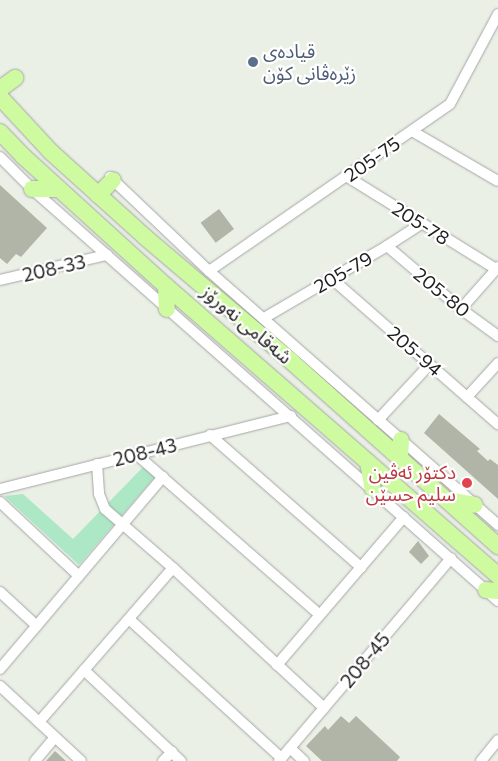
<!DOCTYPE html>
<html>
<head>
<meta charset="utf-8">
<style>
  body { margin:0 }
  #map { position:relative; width:498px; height:761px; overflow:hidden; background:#eaf0e6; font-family:Commissioner,"Noto Sans Arabic",sans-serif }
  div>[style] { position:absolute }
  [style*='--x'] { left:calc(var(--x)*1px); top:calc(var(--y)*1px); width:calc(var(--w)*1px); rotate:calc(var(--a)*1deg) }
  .grass>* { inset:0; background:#ade8c6 }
  .building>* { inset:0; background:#b0b5a8; transform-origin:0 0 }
  .roads { filter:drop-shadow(0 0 1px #a6a6a6) drop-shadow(0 0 1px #a6a6a6) }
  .minor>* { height:10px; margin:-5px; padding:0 5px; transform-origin:5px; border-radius:5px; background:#fff }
  .primary>* { height:16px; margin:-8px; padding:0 8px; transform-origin:8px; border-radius:8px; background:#cefaa0 }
  .dots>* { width:14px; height:14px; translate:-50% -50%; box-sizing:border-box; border:2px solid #fff; border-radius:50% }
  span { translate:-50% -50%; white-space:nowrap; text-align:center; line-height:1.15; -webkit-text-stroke:4.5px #fff; paint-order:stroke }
  .service-label { font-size:19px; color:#4e5e75 }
  .left { translate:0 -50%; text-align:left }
  .street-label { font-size:19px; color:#1f1f1f }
  .health-label { font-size:19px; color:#be3a42 }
  .right { translate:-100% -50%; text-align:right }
</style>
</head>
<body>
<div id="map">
  <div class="grass">
    <i style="clip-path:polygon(143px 467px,155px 477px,79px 565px,4px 496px,23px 494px,73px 539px)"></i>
  </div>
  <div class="building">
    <i style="clip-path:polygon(0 185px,47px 228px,21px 257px,16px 254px,7px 264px,0 258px)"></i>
    <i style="left:219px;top:209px;width:25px;height:23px;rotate:53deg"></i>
    <i style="clip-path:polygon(439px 414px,480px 449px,477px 451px,488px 461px,490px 459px,498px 465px,498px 499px,424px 433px)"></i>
    <i style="clip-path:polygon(418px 541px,429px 556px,421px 564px,409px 552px)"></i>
    <i style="clip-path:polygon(341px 716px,349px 723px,356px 716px,400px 757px,397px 761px,322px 761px,306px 746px,325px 726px,328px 730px)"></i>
    <i style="clip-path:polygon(55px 751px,66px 761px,46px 761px)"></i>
  </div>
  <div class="roads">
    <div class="minor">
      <i style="--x:412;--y:131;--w:99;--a:30.2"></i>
      <i style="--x:0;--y:157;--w:45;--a:45"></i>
      <i style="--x:32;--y:189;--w:622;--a:41.48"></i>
      <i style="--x:346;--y:176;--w:176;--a:31.8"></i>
      <i style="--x:110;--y:177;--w:137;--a:43.5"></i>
      <i style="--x:209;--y:271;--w:385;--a:41.3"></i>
      <i style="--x:387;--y:246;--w:97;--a:40.4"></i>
      <i style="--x:461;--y:309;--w:46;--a:36.1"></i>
      <i style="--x:209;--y:271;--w:293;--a:-34.7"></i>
      <i style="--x:450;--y:104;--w:102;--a:-61.9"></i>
      <i style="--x:331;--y:278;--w:222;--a:41.2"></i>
      <i style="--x:0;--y:280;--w:110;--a:-13.2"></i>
      <i style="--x:461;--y:309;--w:56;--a:-48.6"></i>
      <i style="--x:264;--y:318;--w:143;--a:-30.3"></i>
      <i style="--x:387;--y:246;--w:40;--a:-32.9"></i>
      <i style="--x:467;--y:397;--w:46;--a:-47.6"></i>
      <i style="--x:378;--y:420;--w:76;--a:-47.1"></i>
      <i style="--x:210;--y:435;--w:201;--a:41.2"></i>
      <i style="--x:136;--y:454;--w:244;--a:41.2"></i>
      <i style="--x:97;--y:464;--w:30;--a:86"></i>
      <i style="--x:99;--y:494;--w:16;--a:68"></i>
      <i style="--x:105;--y:509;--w:90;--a:40.9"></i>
      <i style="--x:173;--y:568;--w:206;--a:42.8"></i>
      <i style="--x:0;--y:489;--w:300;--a:-14.1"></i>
      <i style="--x:0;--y:502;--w:108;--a:43.1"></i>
      <i style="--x:0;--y:592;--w:50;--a:42.6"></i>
      <i style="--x:129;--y:619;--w:206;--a:42.4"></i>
      <i style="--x:277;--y:665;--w:195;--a:-49.4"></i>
      <i style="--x:0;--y:669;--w:252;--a:-49.7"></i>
      <i style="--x:84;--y:670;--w:133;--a:43.2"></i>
      <i style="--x:0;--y:686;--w:110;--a:42.8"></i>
      <i style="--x:39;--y:722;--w:204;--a:-49"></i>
      <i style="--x:290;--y:748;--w:19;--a:43"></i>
      <i style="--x:35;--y:761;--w:31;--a:-50"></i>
      <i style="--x:163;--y:761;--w:13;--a:-45"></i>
      <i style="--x:279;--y:761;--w:266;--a:-49.7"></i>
      <i style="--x:481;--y:761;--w:27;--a:-51"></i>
    </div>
    <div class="primary">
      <i style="--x:0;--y:89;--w:19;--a:-36"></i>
      <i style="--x:0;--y:97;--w:75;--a:47.2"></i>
      <i style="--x:51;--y:152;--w:127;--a:42.1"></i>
      <i style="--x:145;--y:237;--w:192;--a:40.3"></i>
      <i style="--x:291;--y:361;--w:278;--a:41.8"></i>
      <i style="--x:0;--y:132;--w:33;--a:46"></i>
      <i style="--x:23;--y:156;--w:193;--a:42.3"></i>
      <i style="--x:166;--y:286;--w:441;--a:41.1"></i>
      <i style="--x:32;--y:189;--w:27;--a:0"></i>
      <i style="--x:98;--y:195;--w:21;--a:-45"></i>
      <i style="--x:166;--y:286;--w:23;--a:88"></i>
      <i style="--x:400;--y:458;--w:18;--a:-87"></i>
      <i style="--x:368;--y:462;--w:27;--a:80"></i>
      <i style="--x:447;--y:500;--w:28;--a:10"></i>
      <i style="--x:486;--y:590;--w:12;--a:5"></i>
    </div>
  </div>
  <div class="dots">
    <i style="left:253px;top:62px;background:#5c6f8a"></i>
    <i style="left:467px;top:483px;background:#e0444e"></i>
  </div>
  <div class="service-label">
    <span class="left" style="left:263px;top:62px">قیادەی<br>زێرەڤانی کۆن</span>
  </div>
  <div class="street-label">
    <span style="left:372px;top:159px;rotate:-35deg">205-75</span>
    <span style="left:421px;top:223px;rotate:32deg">205-78</span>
    <span style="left:54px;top:268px;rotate:-13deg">208-33</span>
    <span style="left:343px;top:272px;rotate:-30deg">205-79</span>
    <span style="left:442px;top:292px;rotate:39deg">205-80</span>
    <span style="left:247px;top:324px;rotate:40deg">شەقامی نەورۆز</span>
    <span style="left:415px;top:351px;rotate:41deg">205-94</span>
    <span style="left:145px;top:452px;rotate:-14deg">208-43</span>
    <span style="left:365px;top:660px;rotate:-50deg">208-45</span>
  </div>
  <div class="health-label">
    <span class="right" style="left:456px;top:483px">دکتۆر ئەڤین<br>سلیم حسێن</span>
  </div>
</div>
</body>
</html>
